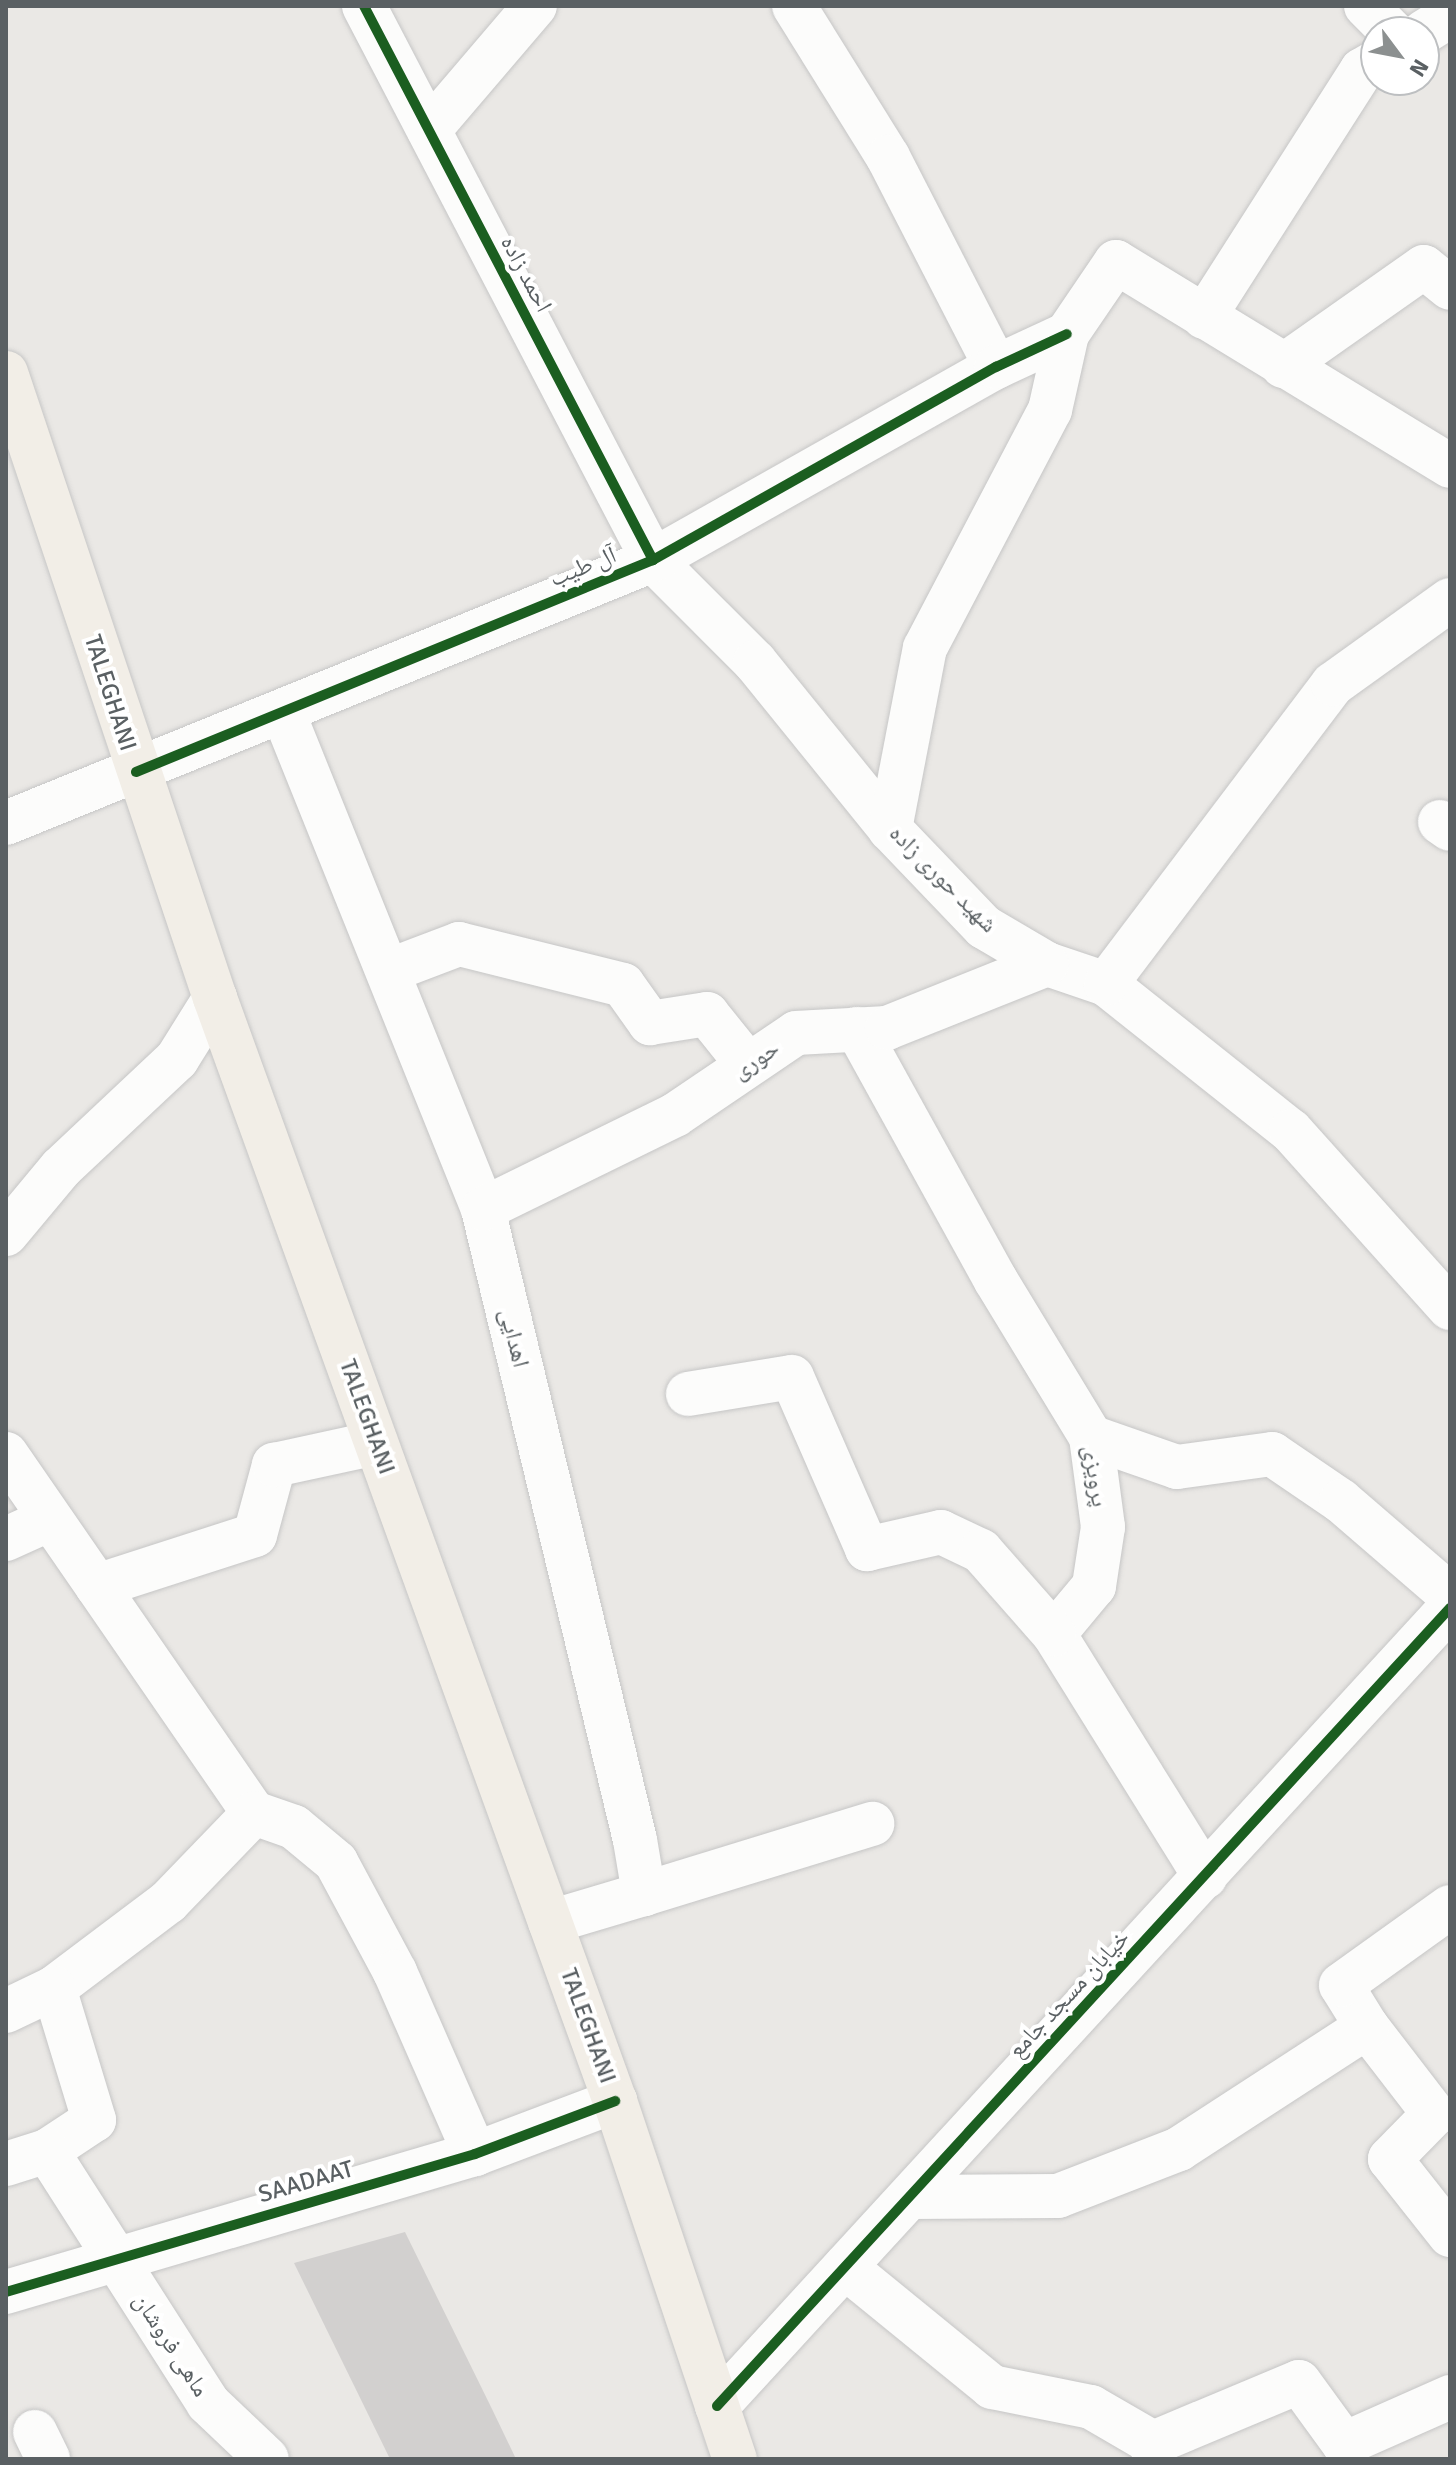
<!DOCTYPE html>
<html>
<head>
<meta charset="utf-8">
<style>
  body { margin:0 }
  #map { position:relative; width:1456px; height:2465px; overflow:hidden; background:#eae8e5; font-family:Signika,"Noto Naskh Arabic",sans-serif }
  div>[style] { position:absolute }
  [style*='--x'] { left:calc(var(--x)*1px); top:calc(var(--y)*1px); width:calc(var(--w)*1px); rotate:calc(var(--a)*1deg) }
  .building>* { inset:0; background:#d2d0cf }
  .roads { filter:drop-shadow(0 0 2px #c6c6c6) drop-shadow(0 0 2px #c6c6c6) }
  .minor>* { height:44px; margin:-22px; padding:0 22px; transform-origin:22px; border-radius:22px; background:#fcfcfb }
  .major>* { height:44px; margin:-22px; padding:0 22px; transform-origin:22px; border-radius:22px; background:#f2eee7 }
  .cycleway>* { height:10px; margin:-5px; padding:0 5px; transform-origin:5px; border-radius:5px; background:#1b5e20 }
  span { translate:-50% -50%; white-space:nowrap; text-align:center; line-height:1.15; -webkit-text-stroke:8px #fff; paint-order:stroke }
  .street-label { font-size:24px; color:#5a6063 }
  .frame { position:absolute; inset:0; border:8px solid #5a6063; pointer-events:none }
  .north { position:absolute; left:1360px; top:16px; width:80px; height:80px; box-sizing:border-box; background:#fff; border:2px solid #bdbfc1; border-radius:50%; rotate:122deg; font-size:22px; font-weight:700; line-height:32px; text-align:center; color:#5a6063 }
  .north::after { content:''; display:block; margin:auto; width:28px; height:36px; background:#8c9090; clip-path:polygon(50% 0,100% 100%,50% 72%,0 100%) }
</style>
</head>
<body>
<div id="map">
  <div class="building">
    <i style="clip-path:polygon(405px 2232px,492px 2409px,516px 2459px,390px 2459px,294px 2263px)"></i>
  </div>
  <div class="roads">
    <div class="minor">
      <i style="--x:364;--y:6;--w:625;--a:62.45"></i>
      <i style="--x:653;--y:560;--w:144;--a:45"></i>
      <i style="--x:755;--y:662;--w:215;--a:51"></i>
      <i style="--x:890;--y:829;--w:136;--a:46.2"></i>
      <i style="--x:984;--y:927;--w:73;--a:30.4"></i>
      <i style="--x:1047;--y:964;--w:62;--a:18.7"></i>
      <i style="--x:1106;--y:984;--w:236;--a:38.5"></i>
      <i style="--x:1291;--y:1131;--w:238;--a:48.1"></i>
      <i style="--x:794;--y:6;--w:178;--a:58.1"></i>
      <i style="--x:888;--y:157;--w:236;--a:62.8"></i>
      <i style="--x:1366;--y:6;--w:37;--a:45"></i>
      <i style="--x:1424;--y:32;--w:31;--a:-32"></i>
      <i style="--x:429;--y:130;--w:163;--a:-49.5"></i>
      <i style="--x:1204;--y:317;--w:293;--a:-57.4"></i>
      <i style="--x:1362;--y:70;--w:16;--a:-30"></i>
      <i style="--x:1283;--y:366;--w:172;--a:-35.1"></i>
      <i style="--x:1424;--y:267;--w:33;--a:39"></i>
      <i style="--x:283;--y:712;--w:536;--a:68.08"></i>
      <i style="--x:483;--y:1209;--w:649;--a:76.46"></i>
      <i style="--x:635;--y:1840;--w:55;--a:80.5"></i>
      <i style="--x:644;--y:1894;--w:98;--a:163.4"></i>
      <i style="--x:1440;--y:822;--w:12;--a:35"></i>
      <i style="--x:6;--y:823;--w:698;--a:-22.12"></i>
      <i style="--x:653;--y:560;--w:394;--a:-29.4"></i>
      <i style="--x:996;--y:367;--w:78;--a:-24.9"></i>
      <i style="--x:890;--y:829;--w:184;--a:-79.1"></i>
      <i style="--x:925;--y:648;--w:269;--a:-62.3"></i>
      <i style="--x:1050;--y:410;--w:78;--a:-77.4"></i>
      <i style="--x:1067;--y:334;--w:87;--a:-55.8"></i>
      <i style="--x:1116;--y:262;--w:391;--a:31.4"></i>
      <i style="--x:388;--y:971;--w:76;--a:-20.8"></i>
      <i style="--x:459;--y:944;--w:169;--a:14"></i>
      <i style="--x:623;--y:985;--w:47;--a:54.6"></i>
      <i style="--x:650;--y:1023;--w:58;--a:-9"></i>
      <i style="--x:707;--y:1014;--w:65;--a:51.2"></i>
      <i style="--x:1106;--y:984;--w:376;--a:-52.9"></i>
      <i style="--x:1333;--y:684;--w:144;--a:-35.7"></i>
      <i style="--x:857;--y:1029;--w:286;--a:61.1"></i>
      <i style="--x:995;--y:1279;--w:185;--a:58.7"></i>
      <i style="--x:1091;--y:1437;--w:91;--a:82.4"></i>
      <i style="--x:1103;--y:1527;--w:60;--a:98.7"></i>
      <i style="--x:1094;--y:1586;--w:62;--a:129.8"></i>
      <i style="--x:1054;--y:1634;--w:286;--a:58.1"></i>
      <i style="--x:483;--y:1209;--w:214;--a:-26.1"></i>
      <i style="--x:675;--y:1115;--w:146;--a:-34.1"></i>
      <i style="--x:796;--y:1033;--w:91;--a:-3.1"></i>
      <i style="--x:887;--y:1028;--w:172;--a:-21.8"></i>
      <i style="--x:6;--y:1234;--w:86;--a:-50.2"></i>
      <i style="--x:61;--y:1168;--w:159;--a:-43.2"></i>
      <i style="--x:177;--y:1059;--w:72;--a:-58.1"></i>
      <i style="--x:688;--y:1394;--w:105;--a:-9.3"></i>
      <i style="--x:792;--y:1377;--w:188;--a:66.4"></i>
      <i style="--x:867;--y:1549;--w:76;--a:-12.9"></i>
      <i style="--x:941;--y:1532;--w:44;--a:25.4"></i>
      <i style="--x:981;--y:1551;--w:111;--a:48.7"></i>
      <i style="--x:1091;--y:1437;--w:91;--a:19.2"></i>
      <i style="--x:1177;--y:1467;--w:96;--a:-7.8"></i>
      <i style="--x:1272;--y:1454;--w:83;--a:34.3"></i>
      <i style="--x:1341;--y:1501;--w:144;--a:40.8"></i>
      <i style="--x:6;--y:1454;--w:436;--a:55.4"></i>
      <i style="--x:254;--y:1813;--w:42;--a:19.3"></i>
      <i style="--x:294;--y:1827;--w:55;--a:39.8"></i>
      <i style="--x:336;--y:1862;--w:125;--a:61.8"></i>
      <i style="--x:395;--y:1972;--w:199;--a:66.3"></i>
      <i style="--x:6;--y:1539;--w:48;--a:-24.4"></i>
      <i style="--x:97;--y:1586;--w:166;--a:-17.9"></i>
      <i style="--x:255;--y:1535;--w:73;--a:-74.8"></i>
      <i style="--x:274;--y:1465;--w:104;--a:-12.2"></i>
      <i style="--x:254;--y:1813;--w:124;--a:134"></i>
      <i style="--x:168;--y:1902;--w:143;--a:143"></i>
      <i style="--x:54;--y:1988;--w:138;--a:73.1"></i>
      <i style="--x:94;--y:2120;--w:56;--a:146.6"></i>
      <i style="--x:47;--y:2151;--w:299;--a:57.4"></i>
      <i style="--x:208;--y:2403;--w:81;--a:43.5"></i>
      <i style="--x:644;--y:1894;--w:239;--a:-17.1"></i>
      <i style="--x:6;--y:2011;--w:53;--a:-25.6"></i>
      <i style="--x:1367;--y:2027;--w:110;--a:52.4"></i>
      <i style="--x:1434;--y:2114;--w:63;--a:134.4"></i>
      <i style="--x:1390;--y:2159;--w:97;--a:51.7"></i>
      <i style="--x:6;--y:2164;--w:43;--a:-17.6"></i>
      <i style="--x:910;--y:2197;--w:148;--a:-0.4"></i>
      <i style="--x:1058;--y:2196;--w:130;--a:-21.2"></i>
      <i style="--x:1179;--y:2149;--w:224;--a:-33"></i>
      <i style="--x:1367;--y:2027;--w:49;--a:-121.8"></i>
      <i style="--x:1341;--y:1985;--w:134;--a:-35.6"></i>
      <i style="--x:845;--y:2267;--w:190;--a:39.2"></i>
      <i style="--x:992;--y:2387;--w:101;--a:11.4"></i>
      <i style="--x:1091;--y:2407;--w:72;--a:30.1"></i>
      <i style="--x:6;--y:2292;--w:489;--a:-16.4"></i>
      <i style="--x:475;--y:2154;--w:150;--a:-20.7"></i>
      <i style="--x:717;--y:2406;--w:1084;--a:-47.43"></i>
      <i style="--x:35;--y:2432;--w:30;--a:64"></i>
      <i style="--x:1154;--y:2459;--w:16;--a:-94"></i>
      <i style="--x:1153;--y:2443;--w:158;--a:-22.7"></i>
      <i style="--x:1299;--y:2382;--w:77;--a:54"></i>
      <i style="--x:1344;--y:2444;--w:116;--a:-23.9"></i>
    </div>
    <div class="major">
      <i style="--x:6;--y:373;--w:659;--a:71.51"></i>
      <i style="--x:215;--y:998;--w:1173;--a:70.07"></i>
      <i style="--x:615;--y:2101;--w:378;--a:71.5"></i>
    </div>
  </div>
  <div class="cycleway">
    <i style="--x:364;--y:6;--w:625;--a:62.45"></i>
    <i style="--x:136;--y:772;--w:559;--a:-22.3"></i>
    <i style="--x:653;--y:560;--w:394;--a:-29.4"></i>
    <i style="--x:996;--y:367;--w:78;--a:-24.9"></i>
    <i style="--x:6;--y:2292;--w:489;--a:-16.4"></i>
    <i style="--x:475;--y:2154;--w:150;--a:-20.7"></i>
    <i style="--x:717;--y:2406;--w:1084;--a:-47.43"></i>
  </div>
  <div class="street-label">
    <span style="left:526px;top:274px;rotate:62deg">احمد زاده</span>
    <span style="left:583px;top:567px;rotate:-22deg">آل طیب</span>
    <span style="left:110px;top:693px;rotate:72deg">TALEGHANI</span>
    <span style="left:943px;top:879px;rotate:45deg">شهید حوری زاده</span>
    <span style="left:756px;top:1060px;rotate:-34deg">حوری</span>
    <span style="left:514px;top:1338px;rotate:76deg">اهدایی</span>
    <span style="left:367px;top:1417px;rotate:70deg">TALEGHANI</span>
    <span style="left:1095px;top:1476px;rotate:81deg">پرویزی</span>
    <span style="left:1069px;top:1994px;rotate:-47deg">خیابان مسجد جامع</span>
    <span style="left:588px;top:2026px;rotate:70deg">TALEGHANI</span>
    <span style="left:306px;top:2182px;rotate:-16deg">SAADAAT</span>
    <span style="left:171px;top:2345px;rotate:57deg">ماهی فروشان</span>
  </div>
  <div class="frame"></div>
  <div class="north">N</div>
</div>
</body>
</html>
